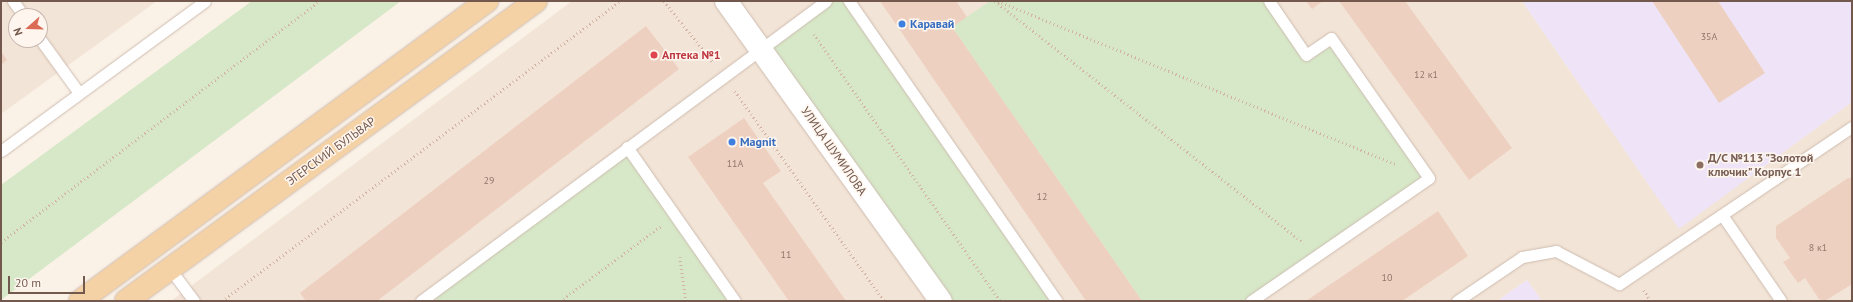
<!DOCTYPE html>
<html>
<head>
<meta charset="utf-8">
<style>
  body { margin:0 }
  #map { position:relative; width:1853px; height:302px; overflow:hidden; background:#fbf2e7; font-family:"PT Sans",sans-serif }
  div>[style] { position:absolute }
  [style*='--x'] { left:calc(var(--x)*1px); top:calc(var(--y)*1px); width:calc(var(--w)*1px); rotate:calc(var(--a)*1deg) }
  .residential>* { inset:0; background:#f2e4d6 }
  .education>* { inset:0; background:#efe4f7 }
  .green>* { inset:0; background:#d6e8c7 }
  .building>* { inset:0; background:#eed0c1 }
  .path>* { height:2.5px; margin-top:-1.25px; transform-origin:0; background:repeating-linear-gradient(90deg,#d3b3a4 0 1px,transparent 0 4px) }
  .roads { filter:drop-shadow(0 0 1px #cebcb1) drop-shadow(0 0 1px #cebcb1) }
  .lane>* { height:11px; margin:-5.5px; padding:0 5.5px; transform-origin:5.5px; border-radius:5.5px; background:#fff }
  .street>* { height:22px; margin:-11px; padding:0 11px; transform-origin:11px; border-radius:11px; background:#fff }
  .primary>* { height:22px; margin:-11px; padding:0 11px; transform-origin:11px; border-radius:11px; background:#f5d2a5 }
  .dots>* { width:11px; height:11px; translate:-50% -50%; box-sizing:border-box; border:2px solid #fef6ee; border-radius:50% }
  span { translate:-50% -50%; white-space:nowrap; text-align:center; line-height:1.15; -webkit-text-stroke:3px #fef6ee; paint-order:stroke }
  .number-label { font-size:10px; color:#92766a }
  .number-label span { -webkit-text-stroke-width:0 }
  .shop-label { font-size:12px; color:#366cbe; font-weight:700 }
  .left { translate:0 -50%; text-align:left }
  .health-label { font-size:12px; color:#be3a42; font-weight:700 }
  .street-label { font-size:12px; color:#73584d }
  .education-label { font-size:12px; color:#785e54; font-weight:700 }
  .frame { position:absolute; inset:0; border:2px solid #73584d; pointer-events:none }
  .north { position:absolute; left:8px; top:8px; width:40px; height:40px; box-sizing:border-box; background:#fef6ee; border:1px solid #c6b7ae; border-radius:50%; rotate:250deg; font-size:11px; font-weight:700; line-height:16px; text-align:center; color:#73584d }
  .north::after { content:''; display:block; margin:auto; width:14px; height:18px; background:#dc6b56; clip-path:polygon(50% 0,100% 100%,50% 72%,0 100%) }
  .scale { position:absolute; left:8px; top:276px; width:77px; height:18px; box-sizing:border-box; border:2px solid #73584d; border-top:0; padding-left:5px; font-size:12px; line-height:14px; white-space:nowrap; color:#73584d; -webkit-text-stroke:3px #fef6ee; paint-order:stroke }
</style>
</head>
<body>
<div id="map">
  <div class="residential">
    <i style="clip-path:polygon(evenodd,1px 1px,157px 1px,1px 114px,1px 1px,16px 16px,40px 16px,40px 40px,16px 40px,16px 16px)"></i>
    <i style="clip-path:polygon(572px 1px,1522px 1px,1679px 228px,1852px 102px,1852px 301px,1542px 301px,1527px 280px,1497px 301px,171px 301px)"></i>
  </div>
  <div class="education">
    <i style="clip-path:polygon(1522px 1px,1852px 1px,1852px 102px,1679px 229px)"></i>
    <i style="clip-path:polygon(1527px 280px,1542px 301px,1497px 301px)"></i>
  </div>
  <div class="green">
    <i style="clip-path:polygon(252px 1px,401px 1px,1px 300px,1px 185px)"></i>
    <i style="clip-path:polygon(826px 1px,849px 1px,1057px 301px,941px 301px,760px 47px)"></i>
    <i style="clip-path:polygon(990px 1px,1269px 1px,1306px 55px,1331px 38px,1429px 178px,1251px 301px,1142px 301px,952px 27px)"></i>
    <i style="clip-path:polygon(627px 147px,735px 301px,421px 301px)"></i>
  </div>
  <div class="building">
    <i style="clip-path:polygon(880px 1px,956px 1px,967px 17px,952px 27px,1142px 301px,1086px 301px)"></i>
    <i style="clip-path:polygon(1306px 1px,1323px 1px,1312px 9px)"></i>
    <i style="clip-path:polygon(1339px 1px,1405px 1px,1512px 148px,1469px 180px)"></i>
    <i style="clip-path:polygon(1652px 1px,1718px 1px,1765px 73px,1719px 103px)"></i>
    <i style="clip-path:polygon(646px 26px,679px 69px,377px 301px,306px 301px,300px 293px)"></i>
    <i style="clip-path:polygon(1px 51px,7px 60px,1px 65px)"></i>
    <i style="clip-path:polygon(744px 118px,781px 171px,763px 183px,846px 301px,789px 301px,688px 157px)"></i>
    <i style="clip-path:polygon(1848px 178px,1852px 178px,1852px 284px,1825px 301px,1819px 299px,1805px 278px,1798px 283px,1783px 262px,1790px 258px,1776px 238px,1776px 226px)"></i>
    <i style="clip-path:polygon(1438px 211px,1468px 256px,1402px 301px,1306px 301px)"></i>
  </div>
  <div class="path">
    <i style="--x:664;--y:1;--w:78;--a:51.2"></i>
    <i style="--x:995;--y:1;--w:392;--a:38.1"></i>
    <i style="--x:998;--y:1;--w:431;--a:22.3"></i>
    <i style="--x:814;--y:34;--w:325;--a:55.1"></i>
    <i style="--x:735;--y:91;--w:257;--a:54.6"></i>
    <i style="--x:1;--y:242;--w:400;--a:-37.1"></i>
    <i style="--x:680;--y:257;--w:44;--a:82.2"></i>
    <i style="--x:1644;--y:290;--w:13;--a:58"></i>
    <i style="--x:222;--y:301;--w:498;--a:-37"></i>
    <i style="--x:560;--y:301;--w:126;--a:-36.6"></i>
  </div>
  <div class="roads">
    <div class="lane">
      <i style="--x:13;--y:1;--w:19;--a:54"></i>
      <i style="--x:849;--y:1;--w:365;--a:55.3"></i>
      <i style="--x:40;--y:39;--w:67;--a:54.2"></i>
      <i style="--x:627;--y:147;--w:188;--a:55"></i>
      <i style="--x:1;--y:151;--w:253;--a:-36.3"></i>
      <i style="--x:1722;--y:215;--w:104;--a:55.5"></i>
      <i style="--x:170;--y:269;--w:40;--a:53"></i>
      <i style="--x:421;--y:301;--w:504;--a:-36.53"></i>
      <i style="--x:1251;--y:301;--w:216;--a:-34.6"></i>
      <i style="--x:1429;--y:178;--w:171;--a:-125"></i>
      <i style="--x:1331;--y:38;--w:30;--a:146"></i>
      <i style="--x:1306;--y:55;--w:65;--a:-124.4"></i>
      <i style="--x:1457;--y:301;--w:78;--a:-34.1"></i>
      <i style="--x:1522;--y:257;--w:35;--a:-10"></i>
      <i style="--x:1556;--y:251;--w:71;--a:27.6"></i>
      <i style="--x:1619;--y:284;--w:281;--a:-34"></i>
    </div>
    <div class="street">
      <i style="--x:726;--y:1;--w:369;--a:54.4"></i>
    </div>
    <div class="primary">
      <i style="--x:80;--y:301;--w:506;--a:-36.39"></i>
      <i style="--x:126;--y:301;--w:508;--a:-36.19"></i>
    </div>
  </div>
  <div class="dots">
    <i style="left:902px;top:24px;background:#3f7fe0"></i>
    <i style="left:654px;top:55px;background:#e0444e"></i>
    <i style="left:732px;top:142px;background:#3f7fe0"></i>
    <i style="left:1700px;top:165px;background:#8d6e63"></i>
  </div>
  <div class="number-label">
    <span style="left:1709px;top:37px">35А</span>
    <span style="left:1426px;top:75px">12 к1</span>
    <span style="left:735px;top:164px">11А</span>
    <span style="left:489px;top:181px">29</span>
    <span style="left:1042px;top:197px">12</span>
    <span style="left:1818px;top:248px">8 к1</span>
    <span style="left:786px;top:255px">11</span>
    <span style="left:1387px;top:278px">10</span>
  </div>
  <div class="shop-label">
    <span class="left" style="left:910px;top:24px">Каравай</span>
    <span class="left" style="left:740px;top:142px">Magnit</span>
  </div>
  <div class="health-label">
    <span class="left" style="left:662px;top:55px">Аптека №1</span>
  </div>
  <div class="street-label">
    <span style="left:331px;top:151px;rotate:-36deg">ЭГЕРСКИЙ БУЛЬВАР</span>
    <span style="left:834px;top:151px;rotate:55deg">УЛИЦА ШУМИЛОВА</span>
  </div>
  <div class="education-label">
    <span class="left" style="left:1708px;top:165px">Д/С №113 "Золотой<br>ключик" Корпус 1</span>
  </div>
  <div class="frame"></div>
  <div class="north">N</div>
  <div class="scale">20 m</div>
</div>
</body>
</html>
